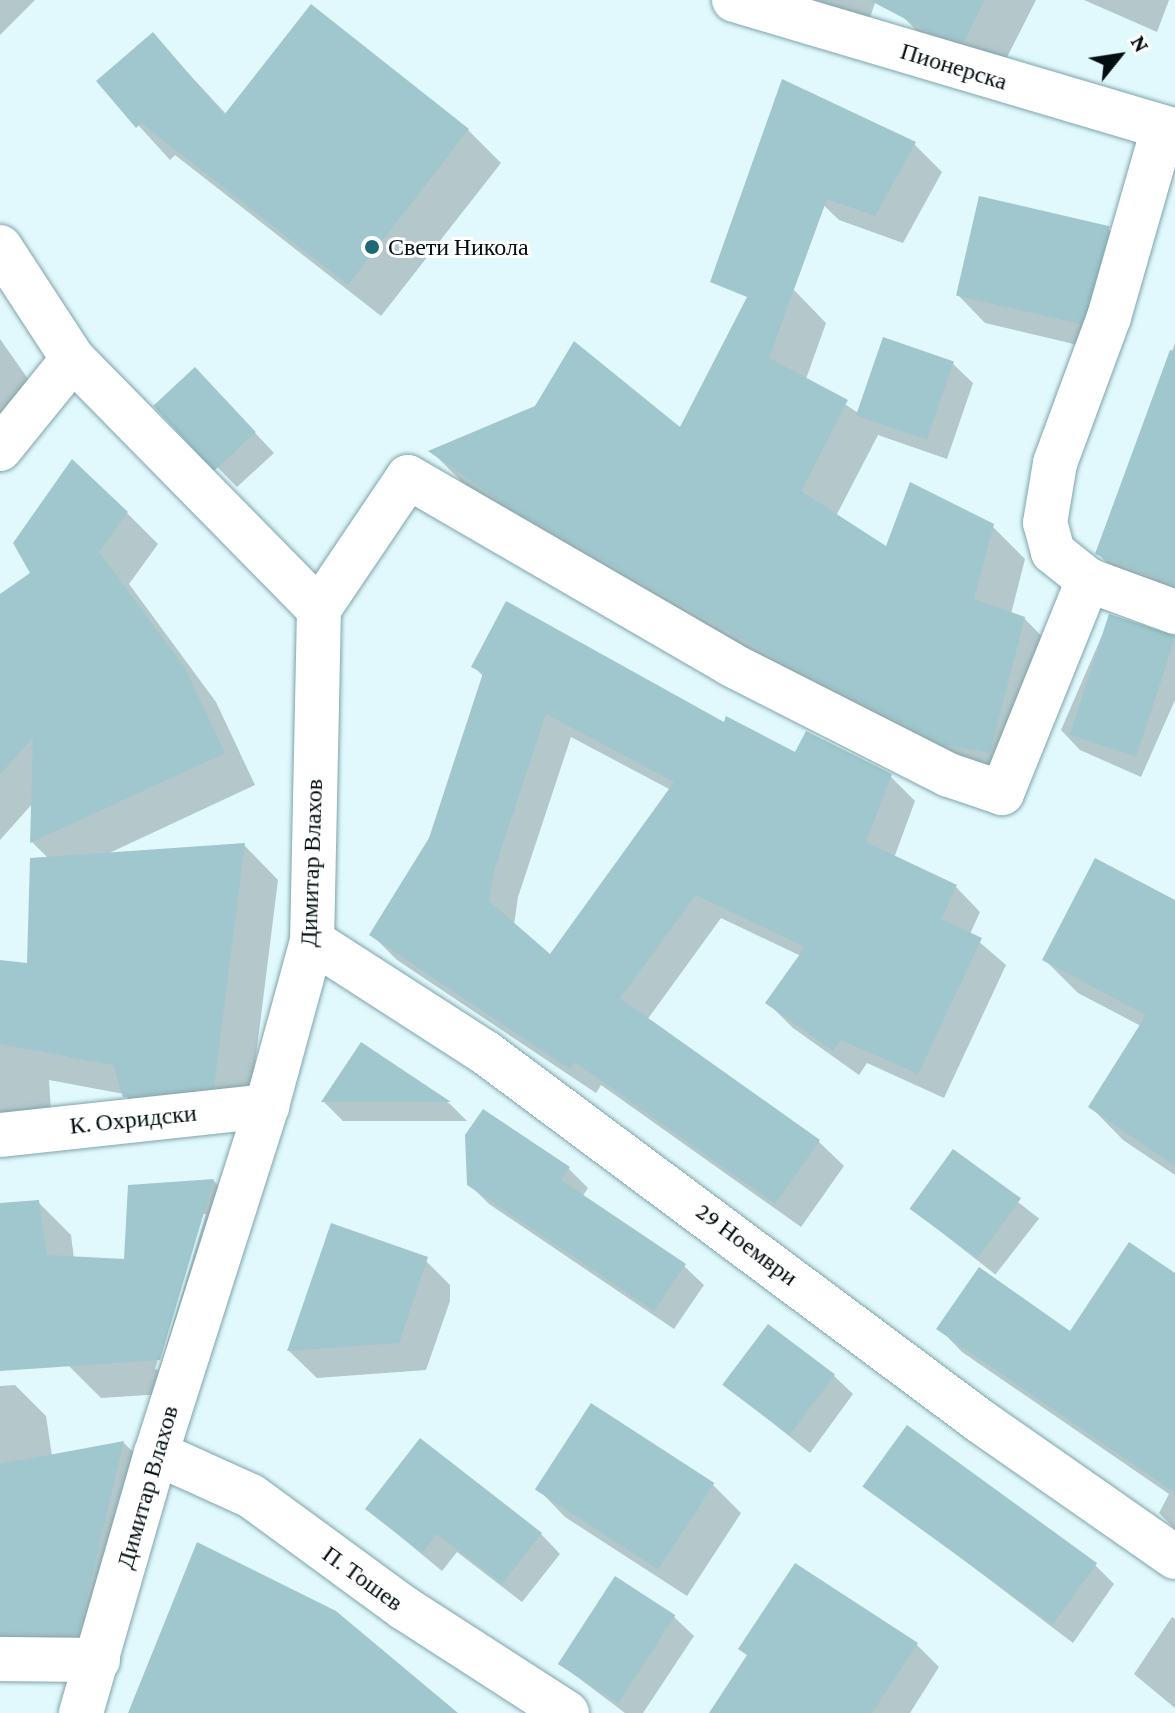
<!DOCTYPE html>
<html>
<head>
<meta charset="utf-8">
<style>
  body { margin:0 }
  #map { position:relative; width:1175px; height:1713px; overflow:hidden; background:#e1f9fd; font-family:"Crimson Pro",serif }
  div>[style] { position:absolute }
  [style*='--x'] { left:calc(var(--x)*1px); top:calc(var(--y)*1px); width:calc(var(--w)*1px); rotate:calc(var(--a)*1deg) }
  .shadow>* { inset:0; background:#0003; transform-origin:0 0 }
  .building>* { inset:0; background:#a0c7ce; transform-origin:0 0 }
  .roads { filter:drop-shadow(0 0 2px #7ea4aa) drop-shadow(0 0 2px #7ea4aa) }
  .minor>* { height:44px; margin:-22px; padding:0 22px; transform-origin:22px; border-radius:22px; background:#fff }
  .dots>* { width:22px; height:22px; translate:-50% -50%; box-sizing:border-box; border:4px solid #fff; border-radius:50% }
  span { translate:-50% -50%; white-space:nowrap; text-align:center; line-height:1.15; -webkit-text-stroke:6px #fff; paint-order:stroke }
  .street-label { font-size:24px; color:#020e10 }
  .poi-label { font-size:24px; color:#020e10 }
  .left { translate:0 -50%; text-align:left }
  .north { position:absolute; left:1079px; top:16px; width:80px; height:80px; -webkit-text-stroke:6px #fff; paint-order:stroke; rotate:60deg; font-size:22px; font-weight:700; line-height:32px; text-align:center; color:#020e10 }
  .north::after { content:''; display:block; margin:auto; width:28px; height:36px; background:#020e10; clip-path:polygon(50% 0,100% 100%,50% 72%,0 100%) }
</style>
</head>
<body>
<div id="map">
  <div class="shadow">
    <i style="clip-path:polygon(0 0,35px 0,0 35px)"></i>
    <i style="clip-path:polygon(749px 0,876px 0,862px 41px)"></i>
    <i style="clip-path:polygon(909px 0,1036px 0,998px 75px,935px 49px,901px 15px)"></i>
    <i style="clip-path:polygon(1084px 0,1169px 0,1157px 32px)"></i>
    <i style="clip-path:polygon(311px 7px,468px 130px,501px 163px,381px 316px,175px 155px,170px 160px,99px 82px,153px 35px,227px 115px)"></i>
    <i style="clip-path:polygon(914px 144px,942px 172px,903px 243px,839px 220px,811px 193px)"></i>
    <i style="clip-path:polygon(1108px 229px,1136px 257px,1107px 352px,985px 323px,958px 295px)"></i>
    <i style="clip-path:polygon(794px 290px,826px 323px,806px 379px,860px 414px,884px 340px,953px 364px,973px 383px,947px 459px,878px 435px,836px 516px,887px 549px,992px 526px,1025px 559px,1011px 614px,1024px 618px,1056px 651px,1022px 784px,980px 777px,539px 536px,463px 483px,432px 452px,680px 430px)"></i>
    <i style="clip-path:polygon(0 339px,52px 413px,0 473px)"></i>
    <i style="clip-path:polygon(1175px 343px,1175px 605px,1132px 588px,1097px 553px)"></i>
    <i style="clip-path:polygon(215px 390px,274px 453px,237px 487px,157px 406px)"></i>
    <i style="clip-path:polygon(127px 513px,158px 544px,129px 584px,216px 702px,255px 785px,105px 855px,244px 845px,278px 880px,248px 1120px,159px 1130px,124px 1094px,49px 1080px,53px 1142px,0 1146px,0 962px,29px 966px,49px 859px,32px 842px,33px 803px,0 840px,0 597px)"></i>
    <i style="clip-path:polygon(1110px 617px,1175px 639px,1175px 700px,1141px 777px,1080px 750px,1061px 730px)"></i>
    <i style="clip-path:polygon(evenodd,474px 667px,725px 725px,795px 755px,890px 776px,915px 801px,894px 858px,956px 887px,980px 912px,970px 934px,1006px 965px,944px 1098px,867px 1063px,859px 1075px,793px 1028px,768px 1003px,801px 956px,721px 918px,647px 1020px,819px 1142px,844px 1166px,801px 1227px,601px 1085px,596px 1093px,397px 960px,372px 935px,430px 839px,484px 677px,474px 667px,571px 737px,671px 790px,550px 957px,514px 925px,518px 897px,571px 737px)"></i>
    <i style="clip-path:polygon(1175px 937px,1175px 1175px,1123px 1140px,1090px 1106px,1141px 1026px,1078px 993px,1045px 960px)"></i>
    <i style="clip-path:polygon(362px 1045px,450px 1104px,467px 1121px,343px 1121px,324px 1102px)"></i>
    <i style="clip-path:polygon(483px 1111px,569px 1169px,588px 1188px,582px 1197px,684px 1266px,704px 1285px,674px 1329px,489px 1204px,469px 1184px)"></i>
    <i style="left:954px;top:1152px;width:108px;height:71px;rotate:38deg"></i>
    <i style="clip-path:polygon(evenodd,214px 1181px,246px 1213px,192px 1392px,101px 1398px,69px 1366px,0 1351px,0 1205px,38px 1202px,71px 1235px,74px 1259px,126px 1261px,130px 1187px,214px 1181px,202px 1214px,206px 1214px,159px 1370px,155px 1369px,202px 1214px)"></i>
    <i style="clip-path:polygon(422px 1257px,450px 1285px,450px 1301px,426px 1370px,317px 1378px,289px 1351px)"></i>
    <i style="clip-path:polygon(1175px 1275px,1175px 1529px,1159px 1513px,1169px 1494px,962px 1352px,939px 1328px,1070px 1334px)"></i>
    <i style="clip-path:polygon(833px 1375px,853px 1394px,810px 1453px,726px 1385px)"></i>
    <i style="clip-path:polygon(15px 1385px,46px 1416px,52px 1456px,124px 1443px,154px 1473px,118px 1629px,0 1653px,0 1386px)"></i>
    <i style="clip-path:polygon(713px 1485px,741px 1513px,687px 1596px,565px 1517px,538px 1489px)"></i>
    <i style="clip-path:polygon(865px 1485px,1095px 1565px,1114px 1584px,1073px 1643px)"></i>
    <i style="clip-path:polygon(367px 1509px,541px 1534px,560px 1554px,522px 1602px,457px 1552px,442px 1571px)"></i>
    <i style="clip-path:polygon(616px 1578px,674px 1617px,694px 1636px,643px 1713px,625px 1713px,560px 1664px)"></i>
    <i style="clip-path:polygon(1172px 1617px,1175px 1619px,1175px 1708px,1134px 1674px)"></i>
    <i style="clip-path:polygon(916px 1644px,939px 1667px,910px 1713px,711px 1713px,748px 1656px,741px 1649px)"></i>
  </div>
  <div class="building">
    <i style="clip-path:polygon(869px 0,985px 0,964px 42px,932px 33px)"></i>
    <i style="clip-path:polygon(311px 4px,469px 129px,348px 285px,141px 123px,136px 128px,96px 81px,153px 32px,224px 115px)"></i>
    <i style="clip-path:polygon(782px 79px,916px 142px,875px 216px,827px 199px,769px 358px,848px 400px,801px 491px,886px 546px,910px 482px,994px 524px,974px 599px,1025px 617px,990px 753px,945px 745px,786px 664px,504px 504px,428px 451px,535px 406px,574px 341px,680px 427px,747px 297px,710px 282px)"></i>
    <i style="left:979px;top:196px;width:134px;height:102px;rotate:13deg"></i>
    <i style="left:883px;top:337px;width:75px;height:83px;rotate:19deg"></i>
    <i style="clip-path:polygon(1170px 350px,1175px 351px,1175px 585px,1095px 554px)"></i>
    <i style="left:195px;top:367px;width:89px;height:57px;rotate:47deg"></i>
    <i style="clip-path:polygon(72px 459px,128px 512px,99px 552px,185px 668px,225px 753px,30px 843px,33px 738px,0 774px,0 594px,30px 573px,13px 543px)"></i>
    <i style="clip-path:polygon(evenodd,506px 601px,724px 722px,726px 716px,795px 752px,806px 731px,892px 774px,866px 842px,957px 885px,941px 919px,982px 938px,918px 1074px,841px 1040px,833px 1051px,765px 1003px,805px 947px,696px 895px,620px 998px,820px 1140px,775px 1204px,575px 1062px,570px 1069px,369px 935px,429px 838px,483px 673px,471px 667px,506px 601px,546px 714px,674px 782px,550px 954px,489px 901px,494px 871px,546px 714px)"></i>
    <i style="left:1109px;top:614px;width:70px;height:127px;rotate:18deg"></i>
    <i style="clip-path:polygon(245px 843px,214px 1087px,123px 1097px,113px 1065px,0 1044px,0 960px,27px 963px,30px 858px)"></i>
    <i style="clip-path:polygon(1095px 858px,1175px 900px,1175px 1166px,1088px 1107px,1146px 1015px,1042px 960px)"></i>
    <i style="clip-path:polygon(361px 1042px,451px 1102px,321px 1102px)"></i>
    <i style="clip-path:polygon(483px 1109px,570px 1167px,561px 1180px,686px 1264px,654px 1311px,467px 1185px,465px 1135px)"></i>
    <i style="left:953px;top:1149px;width:84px;height:74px;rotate:36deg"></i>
    <i style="clip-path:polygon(214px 1179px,160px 1360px,0 1371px,0 1203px,39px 1200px,47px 1255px,124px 1259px,128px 1185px)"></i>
    <i style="clip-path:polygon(331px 1223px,428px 1257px,399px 1343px,287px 1351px)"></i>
    <i style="clip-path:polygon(1129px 1242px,1175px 1273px,1175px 1493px,936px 1329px,979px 1267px,1070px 1331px)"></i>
    <i style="left:768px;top:1324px;width:84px;height:76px;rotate:37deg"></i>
    <i style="left:591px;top:1403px;width:147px;height:103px;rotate:33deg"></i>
    <i style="left:907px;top:1425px;width:235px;height:76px;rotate:36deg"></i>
    <i style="clip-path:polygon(420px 1438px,542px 1533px,502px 1584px,437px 1534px,422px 1553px,365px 1509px)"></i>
    <i style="clip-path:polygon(124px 1441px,78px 1635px,0 1634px,0 1464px)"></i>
    <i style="clip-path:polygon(197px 1542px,336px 1611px,458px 1713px,128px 1713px)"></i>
    <i style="clip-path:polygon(795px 1563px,918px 1643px,872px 1713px,709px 1713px,747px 1655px,738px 1649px)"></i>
    <i style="left:615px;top:1576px;width:72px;height:105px;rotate:33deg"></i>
  </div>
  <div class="roads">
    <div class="minor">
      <i style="--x:734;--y:0;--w:460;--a:16.5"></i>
      <i style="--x:0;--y:247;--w:134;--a:56.9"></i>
      <i style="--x:73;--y:359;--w:351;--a:45.5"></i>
      <i style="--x:319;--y:609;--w:332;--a:91.2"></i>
      <i style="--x:312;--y:941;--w:171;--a:105.3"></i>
      <i style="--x:267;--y:1106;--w:364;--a:107.7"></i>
      <i style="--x:156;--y:1453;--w:271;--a:106.1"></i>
      <i style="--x:0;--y:449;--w:116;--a:-51"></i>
      <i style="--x:1088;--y:580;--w:45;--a:-141.3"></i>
      <i style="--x:1053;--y:552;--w:30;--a:-105"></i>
      <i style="--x:1045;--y:523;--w:61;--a:-80.5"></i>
      <i style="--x:1055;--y:463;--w:156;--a:-69.7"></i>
      <i style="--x:1109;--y:317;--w:196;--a:-74"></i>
      <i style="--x:319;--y:609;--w:159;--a:-56"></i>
      <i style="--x:408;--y:477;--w:372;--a:30.1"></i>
      <i style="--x:730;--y:664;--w:246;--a:26.9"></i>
      <i style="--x:949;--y:775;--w:56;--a:18.8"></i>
      <i style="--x:1002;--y:793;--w:230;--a:-68"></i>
      <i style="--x:1088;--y:580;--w:93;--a:20.2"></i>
      <i style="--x:312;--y:941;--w:207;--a:32.8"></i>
      <i style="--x:486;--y:1053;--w:616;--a:36.68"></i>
      <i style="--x:980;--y:1421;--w:238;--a:34.9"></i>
      <i style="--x:0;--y:1135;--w:269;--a:-6.2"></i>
      <i style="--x:156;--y:1453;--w:104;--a:24.4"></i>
      <i style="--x:251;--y:1496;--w:190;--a:36.2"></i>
      <i style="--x:404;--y:1608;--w:194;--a:32.8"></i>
      <i style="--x:0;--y:1659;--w:98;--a:0.6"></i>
    </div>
  </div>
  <div class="dots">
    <i style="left:372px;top:247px;background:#1e6973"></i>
  </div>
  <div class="street-label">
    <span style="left:954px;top:66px;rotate:17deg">Пионерска</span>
    <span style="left:311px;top:863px;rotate:-88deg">Димитар Влахов</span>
    <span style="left:133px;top:1119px;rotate:-6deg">К. Охридски</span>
    <span style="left:747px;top:1244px;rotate:37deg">29 Ноември</span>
    <span style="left:147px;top:1487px;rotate:-74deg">Димитар Влахов</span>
    <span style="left:363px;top:1578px;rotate:36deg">П. Тошев</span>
  </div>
  <div class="poi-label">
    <span class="left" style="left:388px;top:247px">Свети Никола</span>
  </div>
  <div class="north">N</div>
</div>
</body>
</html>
